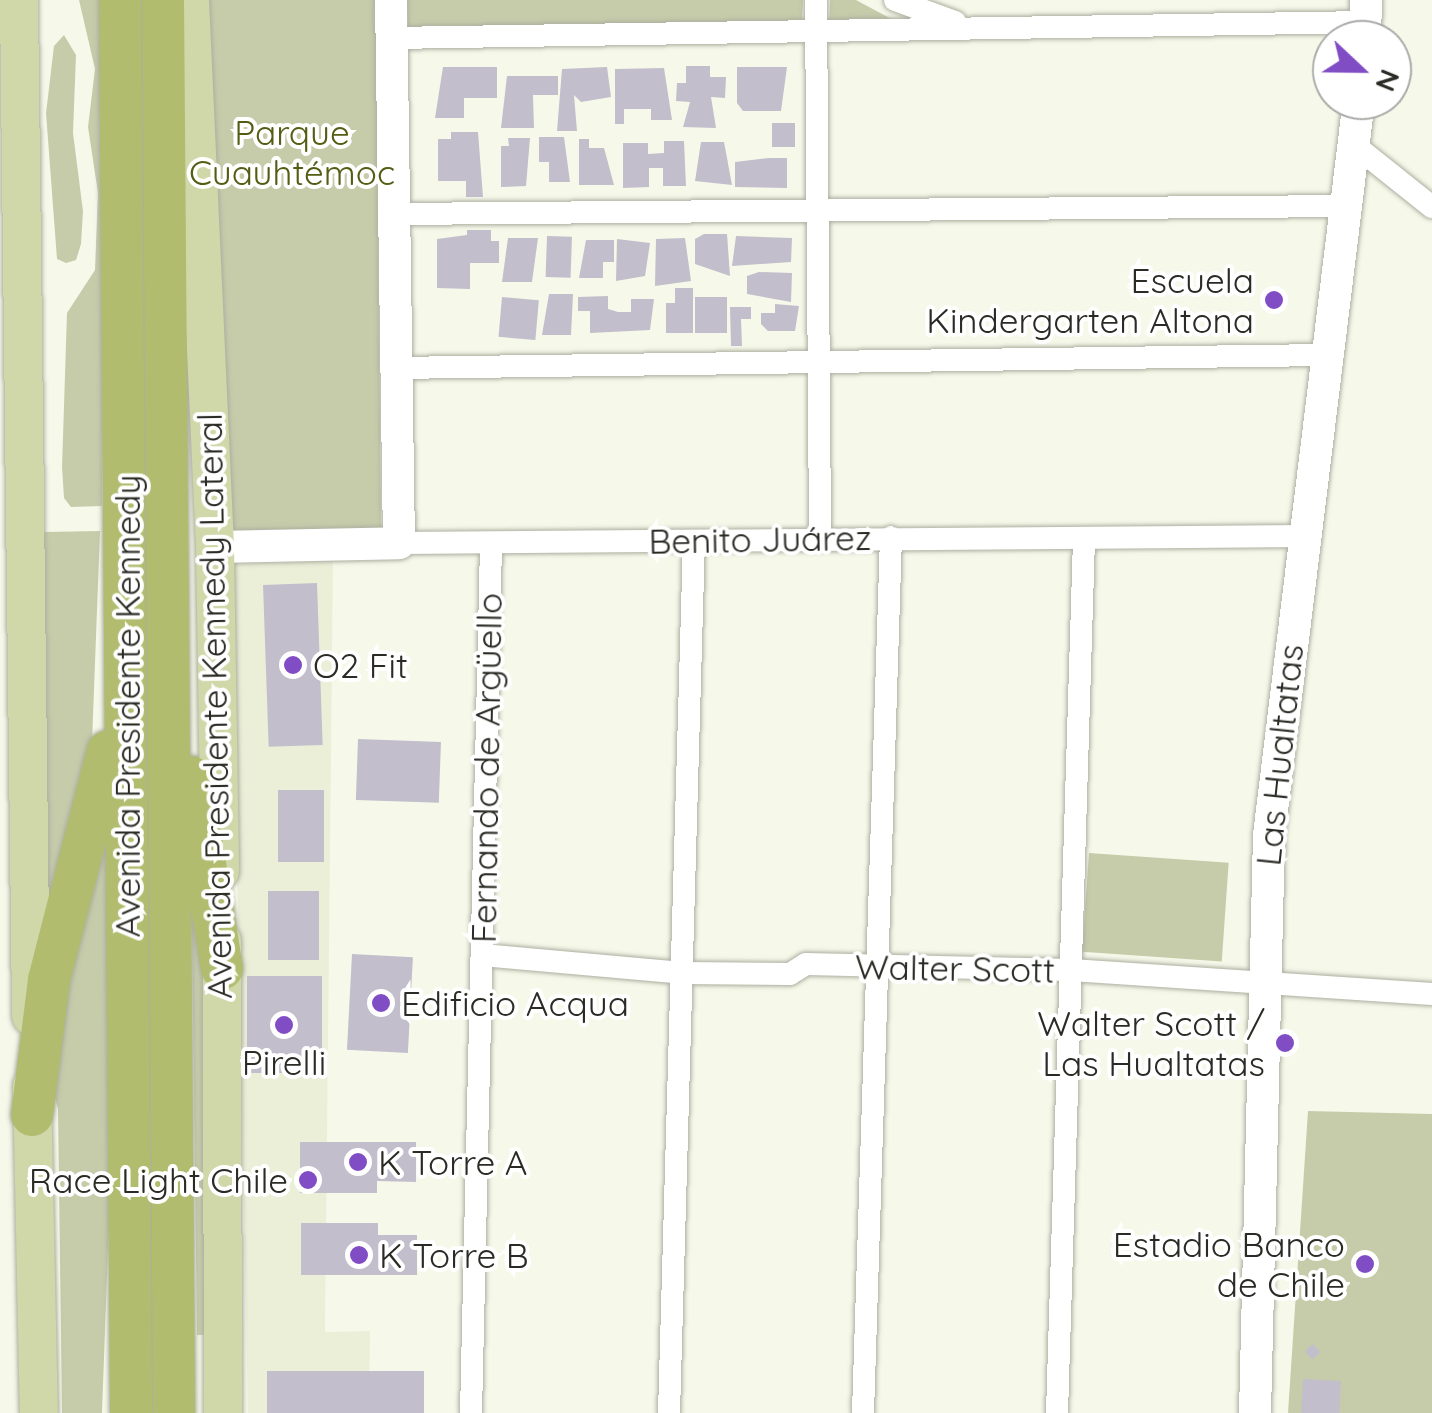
<!DOCTYPE html>
<html>
<head>
<meta charset="utf-8">
<style>
  body { margin:0 }
  #map { position:relative; width:1432px; height:1413px; overflow:hidden; background:#f6f9ea; font-family:Quicksand,sans-serif }
  div>[style] { position:absolute }
  [style*='--x'] { left:calc(var(--x)*1px); top:calc(var(--y)*1px); width:calc(var(--w)*1px); rotate:calc(var(--a)*1deg) }
  .built>* { inset:0; background:#ebefd8 }
  .green>* { inset:0; background:#c6ccaa; transform-origin:0 0 }
  .building>* { inset:0; background:#c2becc; transform-origin:0 0 }
  .roads { filter:drop-shadow(0 0 2px #acafa0) drop-shadow(0 0 2px #acafa0) }
  .street>* { height:22px; margin:-11px; padding:0 11px; transform-origin:11px; border-radius:11px; background:#fff }
  .secondary>* { height:32px; margin:-16px; padding:0 16px; transform-origin:16px; border-radius:16px; background:#fff }
  .primary>* { height:38px; margin:-19px; padding:0 19px; transform-origin:19px; border-radius:19px; background:#d0d7a9 }
  .highway>* { height:42px; margin:-21px; padding:0 21px; transform-origin:21px; border-radius:21px; background:#b1bc6f }
  .dots>* { width:28px; height:28px; translate:-50% -50%; box-sizing:border-box; border:5px solid #fff; border-radius:50% }
  span { translate:-50% -50%; white-space:nowrap; text-align:center; line-height:1.15; -webkit-text-stroke:8px #fff; paint-order:stroke }
  .park-label { font-size:35px; color:#555c13 }
  .poi-label { font-size:35px; color:#2a2b25 }
  .right { translate:-100% -50%; text-align:right }
  .left { translate:0 -50%; text-align:left }
  .street-label { font-size:35px; color:#2a2b25 }
  .north { position:absolute; left:1312px; top:20px; width:100px; height:100px; box-sizing:border-box; background:#fff; border:2px solid #aaaaa8; border-radius:50%; rotate:112deg; font-size:28px; font-weight:700; line-height:40px; text-align:center; color:#2a2b25 }
  .north::after { content:''; display:block; margin:auto; width:35px; height:45px; background:#814dc5; clip-path:polygon(50% 0,100% 100%,50% 72%,0 100%) }
</style>
</head>
<body>
<div id="map">
  <div class="built">
    <i style="clip-path:polygon(333px 561px,325px 1332px,370px 1331px,369px 1413px,248px 1413px,231px 564px)"></i>
  </div>
  <div class="green">
    <i style="clip-path:polygon(79px 0,104px 0,102px 506px,71px 507px,64px 498px,62px 467px,67px 313px,95px 270px,98px 193px,88px 127px,95px 69px)"></i>
    <i style="clip-path:polygon(209px 0,376px 0,381px 528px,221px 532px,208px 154px)"></i>
    <i style="clip-path:polygon(407px 0,803px 0,802px 22px,408px 29px)"></i>
    <i style="clip-path:polygon(830px 0,856px 0,897px 22px,829px 25px)"></i>
    <i style="clip-path:polygon(64px 35px,76px 55px,73px 133px,83px 211px,81px 244px,76px 260px,66px 263px,57px 259px,46px 113px,54px 46px)"></i>
    <i style="clip-path:polygon(100px 531px,91px 769px,46px 935px,43px 532px)"></i>
    <i style="clip-path:polygon(107px 795px,111px 1166px,102px 1413px,62px 1413px,58px 1109px,51px 1083px,55px 1000px)"></i>
    <i style="left:1089px;top:853px;width:140px;height:99px;rotate:4deg"></i>
    <i style="clip-path:polygon(191px 857px,204px 888px,208px 1335px,197px 1335px)"></i>
    <i style="clip-path:polygon(1308px 1111px,1432px 1114px,1432px 1413px,1288px 1413px)"></i>
  </div>
  <div class="building">
    <i style="clip-path:polygon(686px 66px,710px 66px,710px 77px,726px 77px,725px 98px,711px 97px,716px 128px,683px 127px,690px 102px,676px 101px,677px 83px,686px 83px)"></i>
    <i style="clip-path:polygon(443px 67px,497px 67px,497px 98px,464px 98px,464px 118px,435px 118px)"></i>
    <i style="clip-path:polygon(607px 67px,611px 97px,581px 102px,574px 95px,577px 131px,557px 131px,562px 69px)"></i>
    <i style="clip-path:polygon(737px 67px,787px 67px,781px 111px,743px 111px,737px 103px)"></i>
    <i style="clip-path:polygon(664px 68px,672px 120px,651px 120px,651px 109px,624px 109px,624px 124px,615px 124px,615px 69px)"></i>
    <i style="clip-path:polygon(507px 76px,558px 76px,558px 95px,533px 95px,534px 128px,501px 128px)"></i>
    <i style="left:772px;top:123px;width:23px;height:24px"></i>
    <i style="clip-path:polygon(451px 132px,478px 132px,483px 197px,466px 197px,466px 181px,438px 181px,438px 139px,451px 139px)"></i>
    <i style="clip-path:polygon(539px 137px,564px 137px,570px 182px,549px 182px,549px 162px,539px 162px)"></i>
    <i style="clip-path:polygon(508px 138px,530px 138px,526px 186px,501px 187px,501px 146px,509px 146px)"></i>
    <i style="clip-path:polygon(579px 139px,589px 139px,589px 148px,604px 148px,614px 185px,579px 185px)"></i>
    <i style="clip-path:polygon(664px 141px,684px 141px,686px 186px,663px 186px,663px 168px,649px 168px,649px 187px,623px 188px,623px 143px,648px 143px,648px 154px,664px 153px)"></i>
    <i style="clip-path:polygon(701px 142px,724px 142px,732px 185px,695px 181px)"></i>
    <i style="clip-path:polygon(769px 158px,787px 158px,787px 188px,735px 187px,735px 162px)"></i>
    <i style="clip-path:polygon(467px 230px,491px 230px,491px 241px,499px 241px,499px 263px,470px 263px,470px 289px,437px 288px,437px 239px,467px 235px)"></i>
    <i style="clip-path:polygon(704px 234px,727px 234px,730px 276px,695px 264px,695px 239px)"></i>
    <i style="left:547px;top:236px;width:25px;height:41px;rotate:2deg"></i>
    <i style="clip-path:polygon(736px 236px,792px 238px,791px 262px,732px 266px)"></i>
    <i style="clip-path:polygon(508px 238px,538px 238px,532px 282px,502px 282px)"></i>
    <i style="clip-path:polygon(685px 238px,691px 281px,655px 286px,656px 239px)"></i>
    <i style="clip-path:polygon(617px 239px,650px 243px,645px 276px,616px 281px)"></i>
    <i style="clip-path:polygon(586px 240px,614px 240px,614px 262px,603px 262px,603px 278px,579px 278px)"></i>
    <i style="clip-path:polygon(759px 272px,792px 273px,791px 302px,747px 294px,747px 276px)"></i>
    <i style="clip-path:polygon(675px 288px,693px 288px,693px 333px,666px 333px,666px 303px,675px 303px)"></i>
    <i style="clip-path:polygon(549px 294px,573px 294px,571px 335px,542px 335px)"></i>
    <i style="clip-path:polygon(608px 296px,608px 309px,618px 312px,631px 312px,631px 299px,654px 299px,650px 330px,590px 333px,590px 311px,578px 311px,578px 297px)"></i>
    <i style="left:502px;top:297px;width:37px;height:40px;rotate:5deg"></i>
    <i style="left:695px;top:297px;width:32px;height:36px"></i>
    <i style="clip-path:polygon(775px 304px,799px 306px,795px 331px,768px 331px,761px 324px,761px 313px,775px 313px)"></i>
    <i style="clip-path:polygon(730px 307px,751px 307px,751px 319px,741px 319px,742px 346px,731px 346px)"></i>
    <i style="left:317px;top:583px;width:162px;height:54px;rotate:88deg"></i>
    <i style="left:358px;top:739px;width:83px;height:61px;rotate:2deg"></i>
    <i style="left:278px;top:790px;width:46px;height:72px"></i>
    <i style="left:268px;top:891px;width:51px;height:69px"></i>
    <i style="left:352px;top:954px;width:61px;height:96px;rotate:3deg"></i>
    <i style="left:247px;top:976px;width:75px;height:97px"></i>
    <i style="clip-path:polygon(300px 1142px,416px 1142px,416px 1182px,377px 1181px,377px 1193px,300px 1193px)"></i>
    <i style="clip-path:polygon(301px 1223px,378px 1223px,378px 1235px,417px 1235px,417px 1275px,301px 1275px)"></i>
    <i style="left:1313px;top:1344px;width:11px;height:11px;rotate:49deg"></i>
    <i style="left:267px;top:1371px;width:157px;height:42px"></i>
    <i style="left:1303px;top:1379px;width:38px;height:34px;rotate:3deg"></i>
  </div>
  <div class="roads">
    <div class="street">
      <i style="--x:816;--y:0;--w:536;--a:89.57"></i>
      <i style="--x:895;--y:0;--w:64;--a:20.1"></i>
      <i style="--x:392;--y:38;--w:974;--a:-0.94"></i>
      <i style="--x:1353;--y:144;--w:101;--a:38.6"></i>
      <i style="--x:394;--y:214;--w:952;--a:-0.48"></i>
      <i style="--x:394;--y:368;--w:933;--a:-0.8"></i>
      <i style="--x:399;--y:543;--w:905;--a:-0.44"></i>
      <i style="--x:482;--y:955;--w:201;--a:5.1"></i>
      <i style="--x:682;--y:973;--w:108;--a:0.5"></i>
      <i style="--x:790;--y:974;--w:19;--a:-32"></i>
      <i style="--x:806;--y:964;--w:265;--a:1.3"></i>
      <i style="--x:1071;--y:970;--w:362;--a:3.8"></i>
      <i style="--x:471;--y:1413;--w:870;--a:-88.68"></i>
      <i style="--x:669;--y:1413;--w:872;--a:-88.36"></i>
      <i style="--x:863;--y:1413;--w:876;--a:-88.17"></i>
      <i style="--x:1057;--y:1413;--w:874;--a:-88.23"></i>
    </div>
    <div class="secondary">
      <i style="--x:1365;--y:40;--w:40;--a:-88.6"></i>
      <i style="--x:215;--y:547;--w:184;--a:-1.2"></i>
      <i style="--x:399;--y:543;--w:543;--a:-90.84"></i>
      <i style="--x:1255;--y:1413;--w:578;--a:-88.61"></i>
      <i style="--x:1269;--y:835;--w:740;--a:-83.02"></i>
    </div>
    <div class="primary">
      <i style="--x:19;--y:0;--w:1016;--a:89.32"></i>
      <i style="--x:190;--y:0;--w:548;--a:87.38"></i>
      <i style="--x:215;--y:547;--w:324;--a:89.1"></i>
      <i style="--x:222;--y:941;--w:472;--a:89.9"></i>
      <i style="--x:32;--y:1086;--w:327;--a:88.8"></i>
    </div>
    <div class="highway">
      <i style="--x:120;--y:0;--w:1413;--a:89.55"></i>
      <i style="--x:163;--y:0;--w:1413;--a:89.55"></i>
      <i style="--x:191;--y:777;--w:194;--a:80.8"></i>
      <i style="--x:32;--y:1115;--w:136;--a:-82.8"></i>
      <i style="--x:49;--y:980;--w:236;--a:-75.6"></i>
    </div>
  </div>
  <div class="dots">
    <i style="left:1274px;top:300px;background:#814dc5"></i>
    <i style="left:293px;top:665px;background:#814dc5"></i>
    <i style="left:381px;top:1003px;background:#814dc5"></i>
    <i style="left:284px;top:1025px;background:#814dc5"></i>
    <i style="left:1285px;top:1043px;background:#814dc5"></i>
    <i style="left:358px;top:1162px;background:#814dc5"></i>
    <i style="left:308px;top:1180px;background:#814dc5"></i>
    <i style="left:359px;top:1255px;background:#814dc5"></i>
    <i style="left:1365px;top:1264px;background:#814dc5"></i>
  </div>
  <div class="park-label">
    <span style="left:292px;top:152px">Parque<br>Cuauhtémoc</span>
  </div>
  <div class="poi-label">
    <span class="right" style="left:1254px;top:300px">Escuela<br>Kindergarten Altona</span>
    <span class="left" style="left:313px;top:665px">O2 Fit</span>
    <span class="left" style="left:401px;top:1003px">Edificio Acqua</span>
    <span class="right" style="left:1265px;top:1043px">Walter Scott /<br>Las Hualtatas</span>
    <span style="left:284px;top:1062px">Pirelli</span>
    <span class="left" style="left:378px;top:1162px">K Torre A</span>
    <span class="right" style="left:288px;top:1180px">Race Light Chile</span>
    <span class="right" style="left:1345px;top:1264px">Estadio Banco<br>de Chile</span>
    <span class="left" style="left:379px;top:1255px">K Torre B</span>
  </div>
  <div class="street-label">
    <span style="left:760px;top:539px;rotate:-1deg">Benito Juárez</span>
    <span style="left:127px;top:706px;rotate:-90deg">Avenida Presidente Kennedy</span>
    <span style="left:214px;top:706px;rotate:-91deg">Avenida Presidente Kennedy Lateral</span>
    <span style="left:1279px;top:755px;rotate:-84deg">Las Hualtatas</span>
    <span style="left:486px;top:768px;rotate:-89deg">Fernando de Argüello</span>
    <span style="left:955px;top:968px;rotate:1deg">Walter Scott</span>
  </div>
  <div class="north">N</div>
</div>
</body>
</html>
